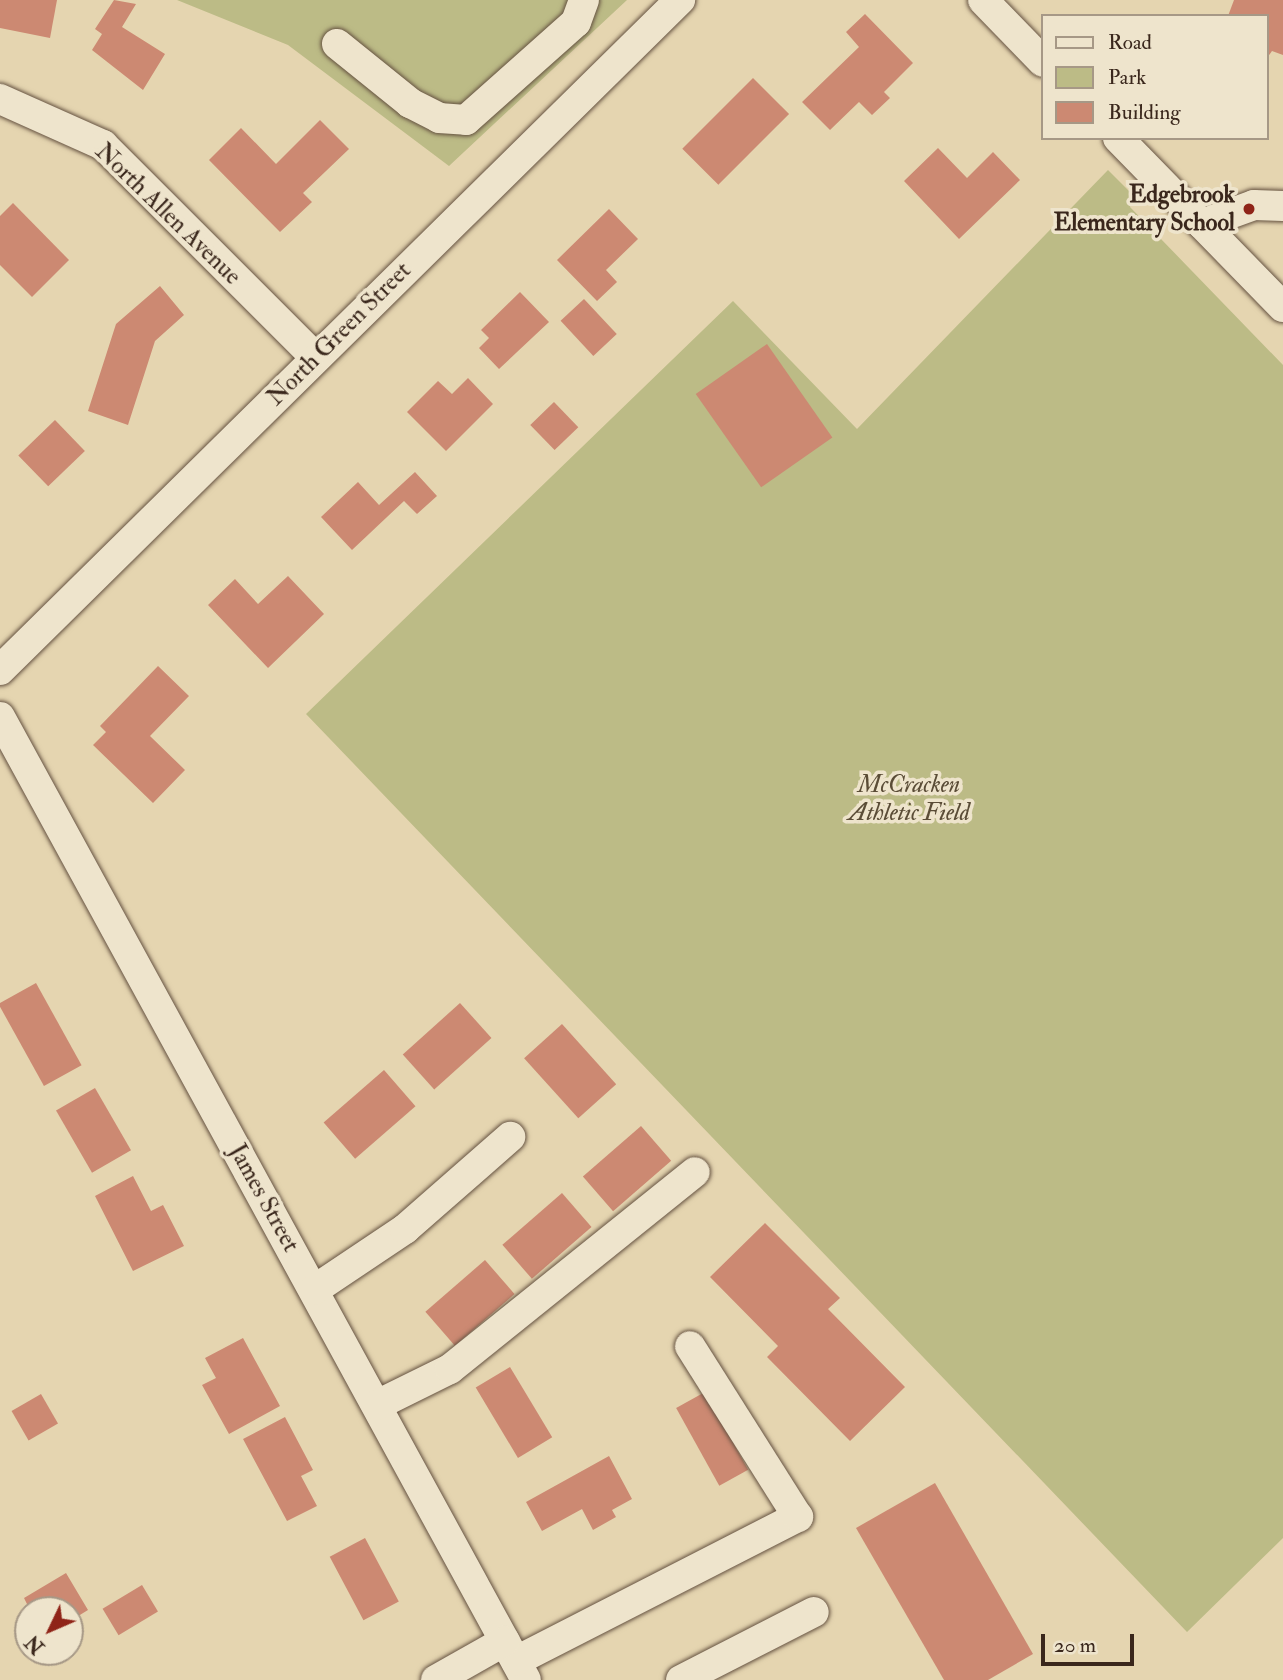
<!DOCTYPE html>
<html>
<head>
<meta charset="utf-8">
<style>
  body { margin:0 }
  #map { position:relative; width:1283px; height:1680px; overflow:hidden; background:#e5d5b0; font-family:"IM FELL Double Pica",serif }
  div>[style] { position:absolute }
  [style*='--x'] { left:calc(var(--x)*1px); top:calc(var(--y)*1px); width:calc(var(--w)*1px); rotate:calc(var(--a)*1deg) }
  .green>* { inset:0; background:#bcbb86 }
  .building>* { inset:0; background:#cc8972; transform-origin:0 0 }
  .roads { filter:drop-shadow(0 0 2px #655241) drop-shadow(0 0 2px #655241) }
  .minor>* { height:30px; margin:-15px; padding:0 15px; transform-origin:15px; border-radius:15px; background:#eee4cc }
  .dots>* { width:19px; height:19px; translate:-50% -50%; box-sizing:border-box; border:4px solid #eee4cc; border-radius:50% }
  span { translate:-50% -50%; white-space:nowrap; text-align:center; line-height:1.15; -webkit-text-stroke:7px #eee4cc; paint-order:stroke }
  .poi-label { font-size:24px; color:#3a271c; font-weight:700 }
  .right { translate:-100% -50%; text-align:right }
  .street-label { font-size:24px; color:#3a271c }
  .park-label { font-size:24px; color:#5a4c36; font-style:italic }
  .legend { position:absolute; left:1041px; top:14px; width:228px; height:126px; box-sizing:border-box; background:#eee4cc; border:2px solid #a69886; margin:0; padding:9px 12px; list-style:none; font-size:21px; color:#3a271c }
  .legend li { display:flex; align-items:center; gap:14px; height:35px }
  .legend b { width:35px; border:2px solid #a69886 }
  .north { position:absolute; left:14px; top:1596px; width:70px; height:70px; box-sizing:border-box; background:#eee4cc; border:2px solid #a69886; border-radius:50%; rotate:226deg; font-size:19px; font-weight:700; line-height:28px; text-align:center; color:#3a271c }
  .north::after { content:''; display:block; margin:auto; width:24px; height:32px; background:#8f2418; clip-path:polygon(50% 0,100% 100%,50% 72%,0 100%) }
  .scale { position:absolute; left:1041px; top:1634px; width:93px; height:32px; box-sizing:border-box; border:4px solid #3a271c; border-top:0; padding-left:9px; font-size:21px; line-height:24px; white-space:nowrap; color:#3a271c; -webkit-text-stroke:5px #eee4cc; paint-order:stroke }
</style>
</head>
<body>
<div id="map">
  <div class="green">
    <i style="clip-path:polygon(177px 0,627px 0,449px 166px,288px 45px)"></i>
    <i style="clip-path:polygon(1108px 170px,1132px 194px,1130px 207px,1283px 365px,1283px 1538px,1187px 1632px,306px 714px,733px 301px,857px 429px)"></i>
  </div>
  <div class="building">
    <i style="clip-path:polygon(0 0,57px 0,50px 38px,0 28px)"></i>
    <i style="clip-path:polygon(114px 0,136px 4px,122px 27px,165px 54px,143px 90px,92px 50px,102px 34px,95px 29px)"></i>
    <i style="clip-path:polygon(1234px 0,1283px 0,1283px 55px,1272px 51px,1267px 58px,1267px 16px,1228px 16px)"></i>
    <i style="clip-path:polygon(865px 14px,913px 63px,884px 92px,890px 98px,872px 115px,859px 102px,830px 130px,802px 102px,859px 47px,846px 32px)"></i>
    <i style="left:753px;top:78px;width:51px;height:100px;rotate:45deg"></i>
    <i style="clip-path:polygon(320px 120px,349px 149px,303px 193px,312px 202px,280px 232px,209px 160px,241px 128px,276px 164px)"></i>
    <i style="clip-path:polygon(938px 148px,967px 178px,993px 152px,1020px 180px,959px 239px,904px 181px)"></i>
    <i style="clip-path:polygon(13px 203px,69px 260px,32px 297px,0 265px,0 216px)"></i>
    <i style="clip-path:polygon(609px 209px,638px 239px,606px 270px,617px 282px,597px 301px,557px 260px)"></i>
    <i style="clip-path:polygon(160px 286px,184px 315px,155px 341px,128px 425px,88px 411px,116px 324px)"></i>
    <i style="clip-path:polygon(520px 292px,549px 322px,499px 369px,479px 348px,489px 338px,481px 330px)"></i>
    <i style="left:584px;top:299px;width:48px;height:32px;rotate:47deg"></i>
    <i style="left:767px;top:344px;width:114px;height:87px;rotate:55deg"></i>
    <i style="clip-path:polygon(468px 378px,493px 404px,446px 451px,407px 412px,438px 381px,452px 394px)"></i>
    <i style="left:554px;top:402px;width:35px;height:33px;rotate:46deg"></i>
    <i style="left:55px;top:420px;width:43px;height:51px;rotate:46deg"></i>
    <i style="clip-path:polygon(415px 472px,437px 496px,417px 514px,404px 501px,352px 550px,321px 517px,358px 482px,379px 505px)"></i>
    <i style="clip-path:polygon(288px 576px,324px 614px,268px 668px,208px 605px,235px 579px,258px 604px)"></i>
    <i style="clip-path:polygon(158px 666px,189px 696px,150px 736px,185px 770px,153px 803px,93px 745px,106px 732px,100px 726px)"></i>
    <i style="left:36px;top:983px;width:94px;height:43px;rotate:61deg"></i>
    <i style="left:460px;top:1003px;width:47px;height:77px;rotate:48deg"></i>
    <i style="left:562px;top:1024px;width:81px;height:51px;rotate:48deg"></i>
    <i style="left:384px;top:1070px;width:48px;height:80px;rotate:49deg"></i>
    <i style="left:95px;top:1088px;width:72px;height:45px;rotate:60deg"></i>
    <i style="left:641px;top:1126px;width:46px;height:77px;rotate:49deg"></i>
    <i style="clip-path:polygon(133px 1176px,151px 1211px,163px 1205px,184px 1246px,133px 1271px,95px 1196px)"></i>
    <i style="left:562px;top:1193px;width:45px;height:79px;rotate:49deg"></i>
    <i style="clip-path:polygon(765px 1223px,840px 1298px,828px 1309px,905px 1387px,850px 1441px,767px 1357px,778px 1346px,710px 1277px)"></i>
    <i style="left:485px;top:1260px;width:45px;height:79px;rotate:49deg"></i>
    <i style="clip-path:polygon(243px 1338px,280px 1406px,229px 1434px,202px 1385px,216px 1378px,205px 1358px)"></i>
    <i style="left:510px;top:1367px;width:82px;height:40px;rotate:59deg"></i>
    <i style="left:705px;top:1392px;width:89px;height:33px;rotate:61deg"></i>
    <i style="left:41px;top:1394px;width:34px;height:34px;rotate:60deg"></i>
    <i style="clip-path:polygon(285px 1417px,313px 1470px,301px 1476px,317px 1506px,287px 1521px,243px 1439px)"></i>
    <i style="clip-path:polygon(609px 1456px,632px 1499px,612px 1510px,616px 1517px,593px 1530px,582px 1509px,542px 1531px,526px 1502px)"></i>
    <i style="clip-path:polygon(935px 1483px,1033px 1654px,988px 1680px,944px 1680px,856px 1528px)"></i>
    <i style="left:365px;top:1538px;width:72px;height:40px;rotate:62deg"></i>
    <i style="clip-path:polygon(66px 1573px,88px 1610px,70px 1621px,70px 1610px,30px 1610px,24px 1598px)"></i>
    <i style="left:142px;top:1585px;width:31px;height:46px;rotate:59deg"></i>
  </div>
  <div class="roads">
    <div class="minor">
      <i style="--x:983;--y:0;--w:86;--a:45.9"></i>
      <i style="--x:337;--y:44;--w:94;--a:38.9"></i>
      <i style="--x:410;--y:103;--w:33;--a:27"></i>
      <i style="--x:439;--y:118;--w:27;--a:4"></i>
      <i style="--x:466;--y:120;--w:147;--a:-41.7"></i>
      <i style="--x:576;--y:22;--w:23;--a:-70"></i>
      <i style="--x:0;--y:99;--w:113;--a:24.1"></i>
      <i style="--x:103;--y:145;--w:300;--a:45"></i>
      <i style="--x:1118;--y:138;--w:236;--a:45.7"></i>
      <i style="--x:1202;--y:224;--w:55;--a:-20.1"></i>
      <i style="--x:1254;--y:205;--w:29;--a:2"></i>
      <i style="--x:0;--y:670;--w:955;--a:-44.58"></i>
      <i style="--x:0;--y:717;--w:1097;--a:61.36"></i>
      <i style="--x:314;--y:1290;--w:110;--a:-33.8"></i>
      <i style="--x:405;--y:1229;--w:140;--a:-41.2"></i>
      <i style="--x:377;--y:1405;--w:81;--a:-26.3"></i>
      <i style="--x:450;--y:1369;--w:314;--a:-38.8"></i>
      <i style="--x:516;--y:1661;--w:317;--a:-27.1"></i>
      <i style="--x:798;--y:1517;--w:202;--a:-122.3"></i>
      <i style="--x:436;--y:1680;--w:79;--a:-29.5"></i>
      <i style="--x:681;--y:1680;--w:149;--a:-27.1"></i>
    </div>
  </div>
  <div class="dots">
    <i style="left:1249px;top:209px;background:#8f2418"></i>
  </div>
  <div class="poi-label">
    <span class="right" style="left:1235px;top:209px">Edgebrook<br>Elementary School</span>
  </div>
  <div class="street-label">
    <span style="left:168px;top:214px;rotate:44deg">North Allen Avenue</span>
    <span style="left:339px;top:334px;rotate:-45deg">North Green Street</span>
    <span style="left:264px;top:1198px;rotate:61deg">James Street</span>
  </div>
  <div class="park-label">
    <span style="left:909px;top:799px">McCracken<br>Athletic Field</span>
  </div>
  <ul class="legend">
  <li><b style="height:9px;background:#eee4cc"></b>Road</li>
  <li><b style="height:19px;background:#bcbb86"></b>Park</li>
  <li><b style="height:19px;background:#cc8972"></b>Building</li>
  </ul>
  <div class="north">N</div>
  <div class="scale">20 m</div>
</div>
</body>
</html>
